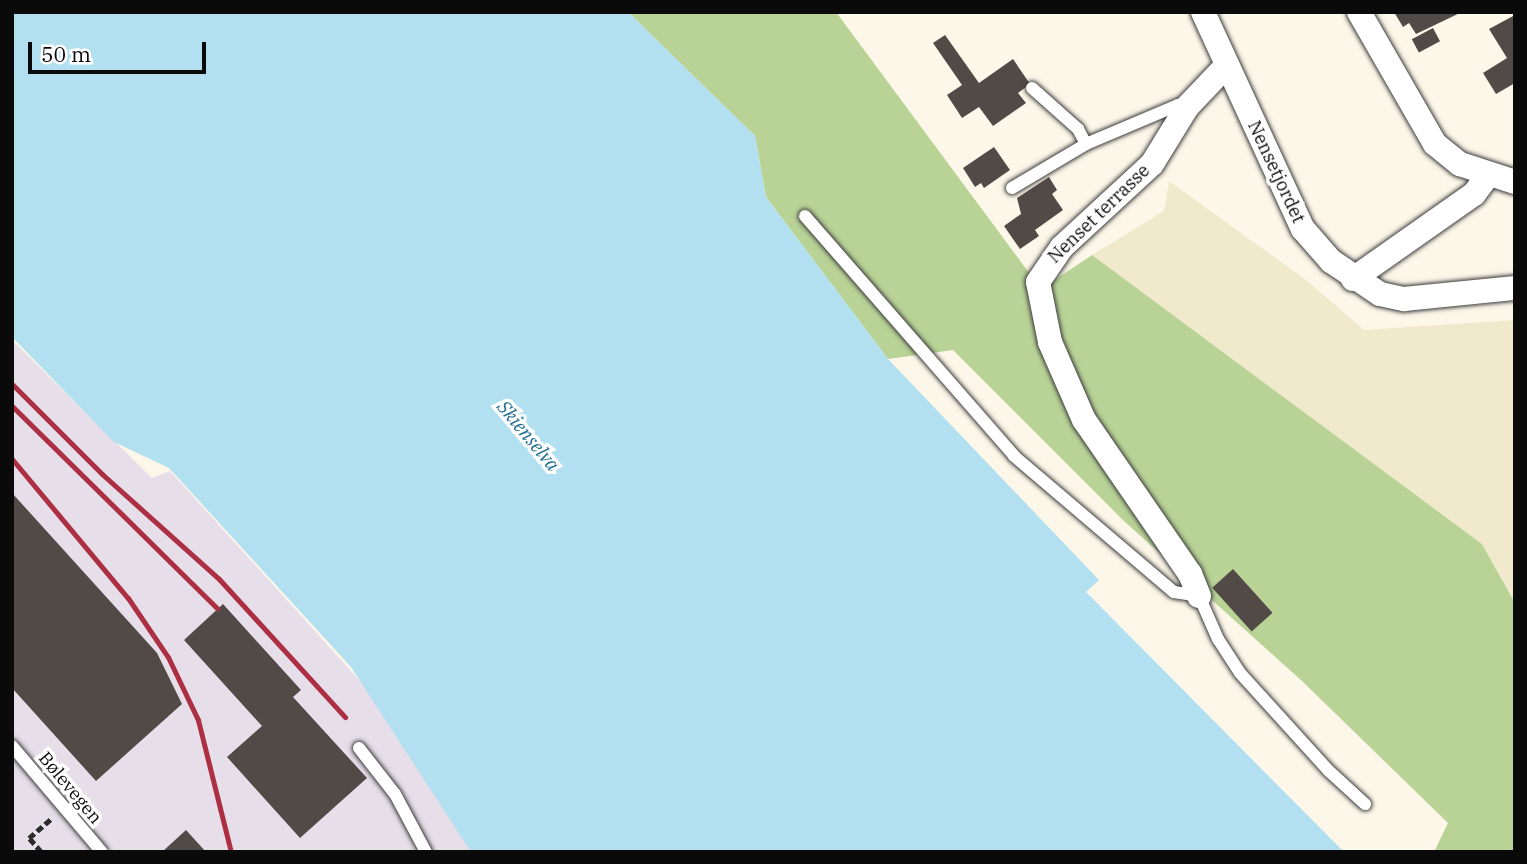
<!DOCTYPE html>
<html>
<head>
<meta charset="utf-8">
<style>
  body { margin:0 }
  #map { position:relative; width:1527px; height:864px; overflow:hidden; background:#fdf7e9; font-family:"IBM Plex Serif",serif }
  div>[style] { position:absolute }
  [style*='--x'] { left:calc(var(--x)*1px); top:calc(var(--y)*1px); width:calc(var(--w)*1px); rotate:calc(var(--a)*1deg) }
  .industrial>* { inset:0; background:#e6dee9 }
  .farmland>* { inset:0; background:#f0e9cb }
  .forest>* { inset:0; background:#b9d397 }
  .water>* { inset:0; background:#b2e0f0 }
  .building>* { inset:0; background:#524a47; transform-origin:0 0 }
  .path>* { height:4.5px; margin-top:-2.25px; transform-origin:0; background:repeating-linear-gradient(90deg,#2c2c2c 0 7px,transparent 0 10.5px) }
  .roads { filter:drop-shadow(0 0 2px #3d3d3d) drop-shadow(0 0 2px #3d3d3d) }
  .lane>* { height:12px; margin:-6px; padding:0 6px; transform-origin:6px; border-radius:6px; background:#fff }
  .street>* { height:24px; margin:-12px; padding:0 12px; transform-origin:12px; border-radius:12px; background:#fff }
  .rail>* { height:5px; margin:-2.5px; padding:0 2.5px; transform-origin:2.5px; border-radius:2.5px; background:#ad2f43 }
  span { translate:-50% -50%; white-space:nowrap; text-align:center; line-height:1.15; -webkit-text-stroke:7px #fff; paint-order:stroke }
  .street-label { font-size:18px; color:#0a0a0a }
  .water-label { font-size:19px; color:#1f6c90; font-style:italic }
  .frame { position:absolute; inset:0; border:14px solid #0a0a0a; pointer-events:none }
  .scale { position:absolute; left:28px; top:42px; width:178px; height:32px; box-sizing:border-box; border:4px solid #0a0a0a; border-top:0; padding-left:9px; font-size:21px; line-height:24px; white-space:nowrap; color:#0a0a0a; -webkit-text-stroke:5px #fff; paint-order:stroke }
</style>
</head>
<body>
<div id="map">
  <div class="industrial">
    <i style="clip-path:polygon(12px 340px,152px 478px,170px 471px,505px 841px,493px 852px,12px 852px)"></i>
  </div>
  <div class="farmland">
    <i style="clip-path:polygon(1169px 181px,1306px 280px,1364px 330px,1515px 320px,1515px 603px,1482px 544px,1092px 255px,1164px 211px)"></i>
  </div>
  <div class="forest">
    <i style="clip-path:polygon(628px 12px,836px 12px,1041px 289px,1092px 255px,1482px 544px,1515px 603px,1515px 852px,1434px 852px,1448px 823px,1302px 681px,1125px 522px,953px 350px,888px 359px,766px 197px,755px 136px)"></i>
  </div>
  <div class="water">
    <i style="clip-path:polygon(12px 12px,628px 12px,755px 136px,766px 197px,888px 359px,1099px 580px,1086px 592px,1344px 852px,471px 852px,351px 667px,169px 468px,114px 442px,12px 337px)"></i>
  </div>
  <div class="building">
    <i style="clip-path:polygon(1394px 12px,1462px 12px,1416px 34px,1409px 23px,1403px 27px)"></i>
    <i style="clip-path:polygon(1515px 15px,1515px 83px,1496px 94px,1483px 73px,1507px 58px,1489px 29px)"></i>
    <i style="left:1433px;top:28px;width:15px;height:24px;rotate:62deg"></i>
    <i style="clip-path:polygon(945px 35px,979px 83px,1013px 59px,1030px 84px,1018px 93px,1026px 103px,993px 126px,979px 107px,962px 118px,947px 95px,962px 85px,933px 43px)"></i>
    <i style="clip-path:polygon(994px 147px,1010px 170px,984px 188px,981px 183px,975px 187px,963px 168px)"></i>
    <i style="clip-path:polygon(1049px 177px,1057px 190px,1052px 194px,1063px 210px,1035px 230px,1039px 236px,1020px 249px,1004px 226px,1021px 214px,1017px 198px)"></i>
    <i style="clip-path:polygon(12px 493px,157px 653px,182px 704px,96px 781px,12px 688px)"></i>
    <i style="left:1233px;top:569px;width:59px;height:28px;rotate:48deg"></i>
    <i style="clip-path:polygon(223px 604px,301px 690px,293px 697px,367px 778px,300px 838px,227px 757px,262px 726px,184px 640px)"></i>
    <i style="clip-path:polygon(186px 830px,206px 852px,162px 852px)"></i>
  </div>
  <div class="path">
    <i style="--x:41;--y:852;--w:18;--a:-131"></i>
    <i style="--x:29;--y:838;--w:29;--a:-41"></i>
  </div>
  <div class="roads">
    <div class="lane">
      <i style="--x:1032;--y:88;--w:62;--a:41.7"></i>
      <i style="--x:1078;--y:129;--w:17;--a:62"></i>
      <i style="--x:1012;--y:188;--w:86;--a:-30.7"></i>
      <i style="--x:1086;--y:144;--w:100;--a:-23"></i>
      <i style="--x:1178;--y:105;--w:9;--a:13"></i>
      <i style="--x:805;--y:216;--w:318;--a:48.9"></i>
      <i style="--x:1014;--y:456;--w:210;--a:40.4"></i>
      <i style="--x:1174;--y:592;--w:25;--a:9"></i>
      <i style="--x:1199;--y:596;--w:47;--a:66.2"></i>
      <i style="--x:1218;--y:639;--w:40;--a:57.1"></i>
      <i style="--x:1240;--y:673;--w:132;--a:47.8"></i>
      <i style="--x:1329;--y:771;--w:49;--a:42.5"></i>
      <i style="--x:12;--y:746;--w:139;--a:49.7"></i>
      <i style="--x:359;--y:748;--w:58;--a:52"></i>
      <i style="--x:395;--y:794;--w:66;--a:61.9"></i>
    </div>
    <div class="street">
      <i style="--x:1203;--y:12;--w:239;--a:65.3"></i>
      <i style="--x:1303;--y:229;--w:43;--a:48.8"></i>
      <i style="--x:1331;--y:261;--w:59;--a:34"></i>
      <i style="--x:1380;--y:294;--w:25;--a:12"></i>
      <i style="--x:1404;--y:299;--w:112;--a:-5.7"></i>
      <i style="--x:1359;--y:12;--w:152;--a:60.1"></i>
      <i style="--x:1435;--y:144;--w:32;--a:39"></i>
      <i style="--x:1460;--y:164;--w:58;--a:18.1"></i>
      <i style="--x:1353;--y:279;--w:148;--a:-35.1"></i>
      <i style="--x:1474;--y:194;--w:25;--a:-53"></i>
      <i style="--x:1199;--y:596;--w:24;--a:-112"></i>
      <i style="--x:1190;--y:574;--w:187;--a:-124.5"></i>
      <i style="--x:1084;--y:420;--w:85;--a:-113.6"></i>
      <i style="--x:1050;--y:342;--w:61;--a:-101.3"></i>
      <i style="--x:1038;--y:282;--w:42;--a:-55.6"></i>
      <i style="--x:1062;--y:247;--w:122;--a:-42.7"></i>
      <i style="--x:1152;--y:164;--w:67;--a:-58.4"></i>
      <i style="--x:1187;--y:107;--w:58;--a:-46.4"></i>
    </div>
  </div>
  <div class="rail">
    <i style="--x:12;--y:384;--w:127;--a:45"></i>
    <i style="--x:102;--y:474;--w:157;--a:41.9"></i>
    <i style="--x:219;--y:579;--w:187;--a:47.6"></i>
    <i style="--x:12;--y:406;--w:288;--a:44.6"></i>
    <i style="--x:12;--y:459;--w:181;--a:50.2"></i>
    <i style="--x:128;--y:598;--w:71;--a:55.9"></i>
    <i style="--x:168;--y:657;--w:70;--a:64.5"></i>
    <i style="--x:198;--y:720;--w:136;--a:76"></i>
  </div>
  <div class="street-label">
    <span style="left:1276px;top:172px;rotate:65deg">Nensetjordet</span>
    <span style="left:1099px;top:214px;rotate:-44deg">Nenset terrasse</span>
    <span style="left:70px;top:788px;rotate:50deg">Bølevegen</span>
  </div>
  <div class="water-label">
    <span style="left:528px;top:436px;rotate:50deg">Skienselva</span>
  </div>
  <div class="frame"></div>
  <div class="scale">50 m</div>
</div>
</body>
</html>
